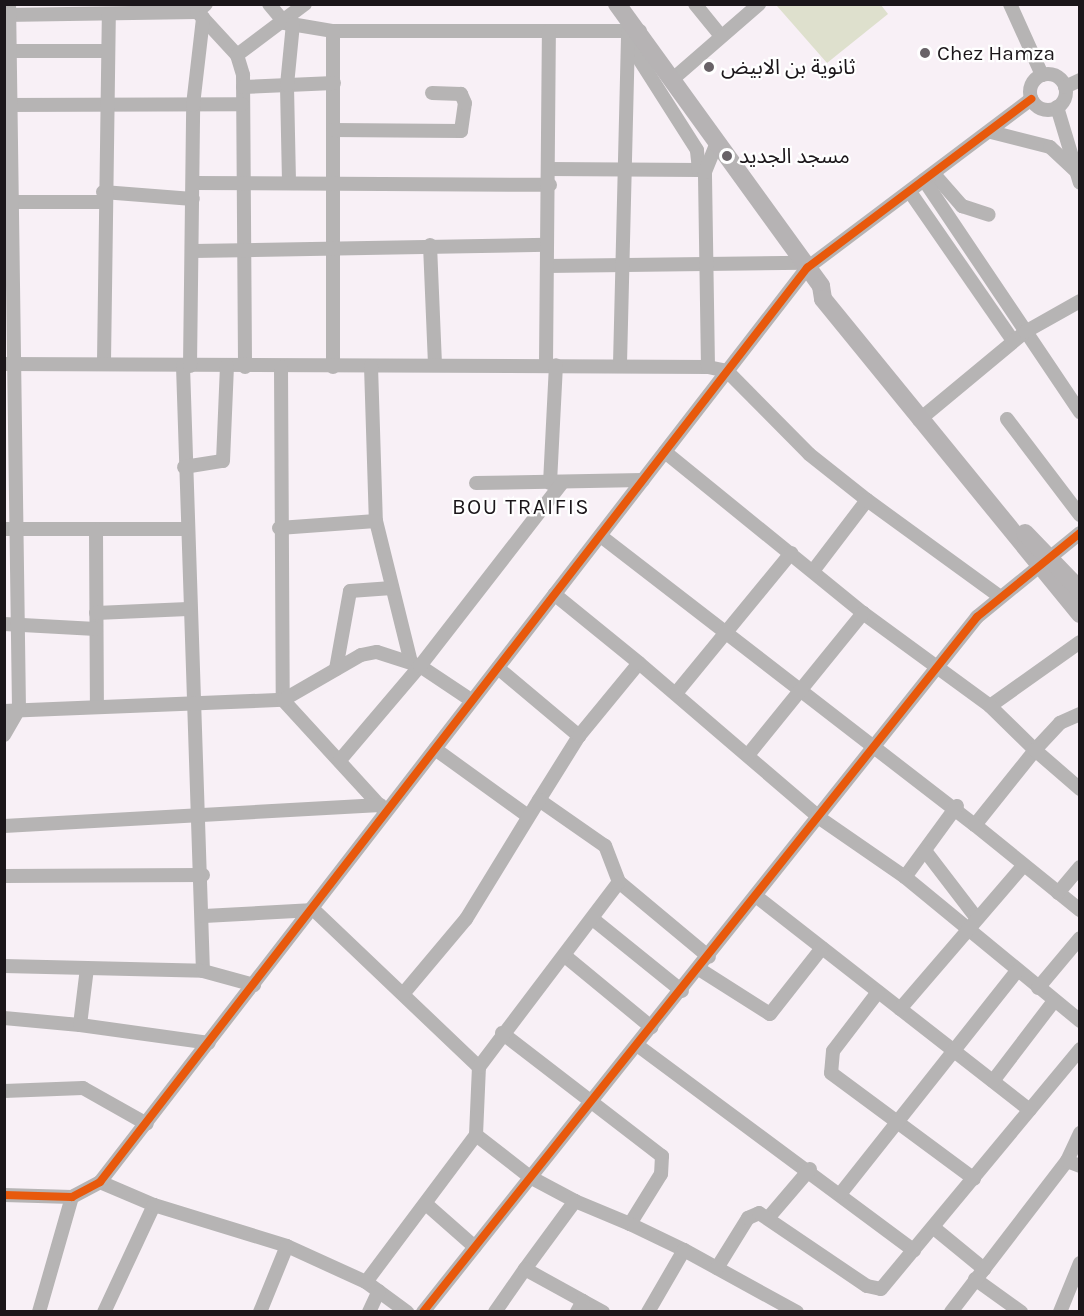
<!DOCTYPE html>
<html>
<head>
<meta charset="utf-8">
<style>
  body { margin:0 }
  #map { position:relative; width:1084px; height:1316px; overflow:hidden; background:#f8f0f6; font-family:Karla,"Noto Sans Arabic",sans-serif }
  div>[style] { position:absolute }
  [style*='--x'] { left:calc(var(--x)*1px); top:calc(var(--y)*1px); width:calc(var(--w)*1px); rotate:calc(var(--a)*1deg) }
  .green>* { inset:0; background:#dee0cd }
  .street>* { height:14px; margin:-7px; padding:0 7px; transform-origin:7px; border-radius:7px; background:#b6b4b4 }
  .street>.ring { margin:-7px; padding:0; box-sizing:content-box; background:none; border:14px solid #b6b4b4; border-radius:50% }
  .secondary>* { height:18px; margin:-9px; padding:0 9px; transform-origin:9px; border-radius:9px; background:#b6b3b4 }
  .cycleway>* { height:8px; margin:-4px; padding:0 4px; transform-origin:4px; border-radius:4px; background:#e8590c }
  .dots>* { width:16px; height:16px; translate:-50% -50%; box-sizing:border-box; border:3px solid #fff; border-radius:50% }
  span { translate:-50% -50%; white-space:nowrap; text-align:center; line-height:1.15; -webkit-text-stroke:4.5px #fff; paint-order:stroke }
  .poi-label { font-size:21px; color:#1b161a }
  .left { translate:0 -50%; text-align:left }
  .neighbourhood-label { font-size:22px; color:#1b161a; letter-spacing:1.5px }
  .frame { position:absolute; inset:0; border:6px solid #1b161a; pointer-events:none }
</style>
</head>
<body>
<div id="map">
  <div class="green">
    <i style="clip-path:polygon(881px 5px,888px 14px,827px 63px,777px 6px)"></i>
  </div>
  <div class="street">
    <i style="--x:190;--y:4;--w:69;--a:47.3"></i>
    <i style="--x:237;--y:55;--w:21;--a:73"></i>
    <i style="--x:243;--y:75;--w:292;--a:89.6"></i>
    <i style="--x:269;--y:4;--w:25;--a:50"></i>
    <i style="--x:285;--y:23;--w:49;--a:9.5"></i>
    <i style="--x:333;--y:31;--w:307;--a:0"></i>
    <i style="--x:695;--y:4;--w:41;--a:50.9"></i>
    <i style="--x:1010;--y:4;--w:78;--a:65.7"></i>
    <i style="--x:4;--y:15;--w:193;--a:-0.9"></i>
    <i style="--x:197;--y:12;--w:12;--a:-42"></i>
    <i style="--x:333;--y:31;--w:336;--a:90"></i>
    <i style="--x:5;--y:51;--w:103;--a:0"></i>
    <i style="--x:237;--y:55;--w:85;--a:-36.9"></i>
    <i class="ring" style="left:1030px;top:74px;width:22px;height:22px"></i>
    <i style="--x:674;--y:78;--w:113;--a:-41"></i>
    <i style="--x:243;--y:87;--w:91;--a:-2.5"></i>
    <i style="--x:1065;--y:87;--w:17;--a:-25"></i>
    <i style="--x:4;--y:105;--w:238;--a:-0.2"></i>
    <i style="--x:1057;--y:107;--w:79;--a:73.2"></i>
    <i style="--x:333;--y:130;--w:128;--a:0.4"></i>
    <i style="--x:461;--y:131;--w:28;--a:-82"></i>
    <i style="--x:465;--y:103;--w:10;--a:-114"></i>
    <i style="--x:461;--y:94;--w:29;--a:-178"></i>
    <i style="--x:991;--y:132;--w:61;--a:14.3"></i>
    <i style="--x:1050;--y:147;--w:34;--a:43"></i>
    <i style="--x:549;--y:169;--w:150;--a:0.4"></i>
    <i style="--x:699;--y:170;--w:20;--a:-96"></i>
    <i style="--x:697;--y:150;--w:125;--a:-122.5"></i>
    <i style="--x:934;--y:174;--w:43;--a:48.8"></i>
    <i style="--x:962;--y:206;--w:28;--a:18"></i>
    <i style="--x:924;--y:180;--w:280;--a:56.1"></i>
    <i style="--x:289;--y:182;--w:97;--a:-91.2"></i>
    <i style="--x:287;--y:85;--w:61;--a:-84.4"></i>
    <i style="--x:193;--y:183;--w:357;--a:0.3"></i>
    <i style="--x:103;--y:192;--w:90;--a:4.4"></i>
    <i style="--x:910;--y:192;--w:181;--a:55.3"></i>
    <i style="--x:6;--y:202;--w:97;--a:0"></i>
    <i style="--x:430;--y:245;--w:120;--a:87.6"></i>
    <i style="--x:193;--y:251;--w:354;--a:-1"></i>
    <i style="--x:547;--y:266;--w:257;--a:-0.7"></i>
    <i style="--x:104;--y:362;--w:348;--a:-89.2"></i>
    <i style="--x:4;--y:364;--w:704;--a:0.24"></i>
    <i style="--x:708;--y:367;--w:19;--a:12"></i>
    <i style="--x:727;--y:371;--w:117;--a:45.3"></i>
    <i style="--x:809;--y:454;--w:74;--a:38.4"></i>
    <i style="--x:546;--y:364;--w:333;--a:-89.5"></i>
    <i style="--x:620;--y:364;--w:333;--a:-88.6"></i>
    <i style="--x:183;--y:366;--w:605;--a:88.11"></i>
    <i style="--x:190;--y:366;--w:261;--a:-89.3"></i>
    <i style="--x:193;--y:105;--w:88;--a:-83.4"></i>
    <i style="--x:371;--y:366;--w:155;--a:88.2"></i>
    <i style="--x:376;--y:521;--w:145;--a:76.1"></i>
    <i style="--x:281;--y:367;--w:333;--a:89.7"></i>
    <i style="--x:708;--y:367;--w:195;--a:-90.9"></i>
    <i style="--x:705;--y:172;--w:32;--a:-68"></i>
    <i style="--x:1007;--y:419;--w:121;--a:52.8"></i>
    <i style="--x:919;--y:420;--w:138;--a:-39.7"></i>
    <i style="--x:1025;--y:332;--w:63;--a:-29.4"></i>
    <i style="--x:665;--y:452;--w:255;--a:39.1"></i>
    <i style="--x:863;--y:613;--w:157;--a:36.2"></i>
    <i style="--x:990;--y:706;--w:110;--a:-35.4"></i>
    <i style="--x:184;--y:467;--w:39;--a:-9"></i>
    <i style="--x:223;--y:461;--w:95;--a:-87.6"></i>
    <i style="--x:476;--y:483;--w:167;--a:-1"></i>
    <i style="--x:550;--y:483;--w:118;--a:-87.1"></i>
    <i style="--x:279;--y:528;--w:97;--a:-4.1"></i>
    <i style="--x:4;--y:529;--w:181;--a:0"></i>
    <i style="--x:96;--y:530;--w:177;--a:89.7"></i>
    <i style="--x:602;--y:537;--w:471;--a:37.7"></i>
    <i style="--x:975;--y:825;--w:96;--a:-51.3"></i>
    <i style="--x:1035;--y:750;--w:63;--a:-135.6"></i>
    <i style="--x:813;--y:571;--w:89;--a:-52.7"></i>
    <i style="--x:867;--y:500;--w:163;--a:36"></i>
    <i style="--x:96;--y:613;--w:92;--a:-2.5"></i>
    <i style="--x:4;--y:624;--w:92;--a:3.1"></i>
    <i style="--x:639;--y:663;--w:240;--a:40.6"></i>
    <i style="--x:821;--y:819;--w:102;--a:34.6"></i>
    <i style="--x:905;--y:877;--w:88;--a:-53.8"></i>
    <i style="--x:498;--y:668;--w:106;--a:40"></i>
    <i style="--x:336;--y:669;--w:79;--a:-79.8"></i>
    <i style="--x:350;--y:591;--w:42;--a:-4.1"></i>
    <i style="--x:677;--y:692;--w:180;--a:-50.6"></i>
    <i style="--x:283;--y:700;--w:148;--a:47.5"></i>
    <i style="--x:4;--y:711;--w:279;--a:-2.3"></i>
    <i style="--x:283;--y:700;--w:90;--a:-30"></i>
    <i style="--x:361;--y:655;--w:16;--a:-11"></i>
    <i style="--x:377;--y:652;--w:45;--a:18"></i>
    <i style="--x:420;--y:666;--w:61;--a:33.7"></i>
    <i style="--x:1080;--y:714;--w:22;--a:156"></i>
    <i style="--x:1060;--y:723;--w:37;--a:133"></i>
    <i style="--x:1035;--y:750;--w:60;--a:40.9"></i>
    <i style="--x:4;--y:735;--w:30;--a:-60"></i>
    <i style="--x:19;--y:709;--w:705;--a:-90.81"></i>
    <i style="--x:435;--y:749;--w:115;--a:35.8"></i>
    <i style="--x:748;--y:755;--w:183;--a:-51"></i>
    <i style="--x:340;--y:760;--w:123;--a:-49.6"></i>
    <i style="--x:420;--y:666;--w:232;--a:-52.2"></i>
    <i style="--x:539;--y:800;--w:75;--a:-58"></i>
    <i style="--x:579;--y:736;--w:94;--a:-50.6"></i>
    <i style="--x:639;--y:663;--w:109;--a:-140.9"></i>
    <i style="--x:975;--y:825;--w:135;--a:39"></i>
    <i style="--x:4;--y:826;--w:377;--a:-3.2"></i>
    <i style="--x:926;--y:852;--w:81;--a:52.6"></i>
    <i style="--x:4;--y:876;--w:199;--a:-0.3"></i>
    <i style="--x:905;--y:877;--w:227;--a:39.4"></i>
    <i style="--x:619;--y:882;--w:117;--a:39.8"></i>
    <i style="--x:1058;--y:893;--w:34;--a:-50"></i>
    <i style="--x:757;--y:897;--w:346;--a:38"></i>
    <i style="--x:204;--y:916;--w:110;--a:-3.1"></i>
    <i style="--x:314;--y:910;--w:228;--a:43.6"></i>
    <i style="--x:594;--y:920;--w:113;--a:38.9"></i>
    <i style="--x:565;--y:956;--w:112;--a:39.5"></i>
    <i style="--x:4;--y:966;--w:199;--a:1.4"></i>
    <i style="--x:203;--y:971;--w:53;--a:15.4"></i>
    <i style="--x:699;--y:969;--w:84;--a:32.4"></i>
    <i style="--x:770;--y:1014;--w:84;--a:-51.8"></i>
    <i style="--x:1038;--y:988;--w:65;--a:-50"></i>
    <i style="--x:878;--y:992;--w:74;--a:127.3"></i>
    <i style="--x:833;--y:1051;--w:22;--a:95"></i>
    <i style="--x:831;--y:1073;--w:178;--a:36.5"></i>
    <i style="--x:900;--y:1009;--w:189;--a:-49.3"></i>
    <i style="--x:4;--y:1018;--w:76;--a:5.3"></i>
    <i style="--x:80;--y:1025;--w:57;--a:-83"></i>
    <i style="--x:80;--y:1025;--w:130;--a:7.9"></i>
    <i style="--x:502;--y:1033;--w:202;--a:37.6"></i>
    <i style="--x:662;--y:1156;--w:18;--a:93"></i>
    <i style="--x:661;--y:1174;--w:59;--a:121.8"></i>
    <i style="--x:630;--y:1224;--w:60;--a:-157.3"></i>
    <i style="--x:637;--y:1045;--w:345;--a:36.6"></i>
    <i style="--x:993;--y:1081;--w:101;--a:-52.7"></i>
    <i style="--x:4;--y:1091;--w:79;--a:-2.2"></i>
    <i style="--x:83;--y:1088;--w:73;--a:29.4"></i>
    <i style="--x:476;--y:1135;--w:68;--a:37.9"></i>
    <i style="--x:530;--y:1177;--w:51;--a:28.1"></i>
    <i style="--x:575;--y:1201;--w:84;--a:126.3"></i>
    <i style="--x:1067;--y:1161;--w:31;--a:-65"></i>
    <i style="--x:100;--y:1182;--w:59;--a:23.1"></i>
    <i style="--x:154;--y:1205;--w:118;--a:115"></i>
    <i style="--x:841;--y:1193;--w:283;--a:-51.6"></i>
    <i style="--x:4;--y:1195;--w:68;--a:1.7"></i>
    <i style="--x:72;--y:1197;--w:32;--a:-28"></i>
    <i style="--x:100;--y:1182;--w:1156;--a:-52.28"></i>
    <i style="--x:807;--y:268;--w:281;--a:-37"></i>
    <i style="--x:426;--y:1204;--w:65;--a:41.3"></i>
    <i style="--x:154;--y:1205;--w:139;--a:17.1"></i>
    <i style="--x:287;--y:1246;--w:87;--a:24.5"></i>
    <i style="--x:366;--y:1282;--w:51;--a:36.2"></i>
    <i style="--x:769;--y:1217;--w:63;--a:-49.5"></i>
    <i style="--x:630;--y:1224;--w:60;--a:25.7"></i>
    <i style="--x:684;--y:1250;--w:72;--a:120.1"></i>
    <i style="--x:934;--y:1228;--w:65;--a:39.4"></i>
    <i style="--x:684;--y:1250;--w:129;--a:28.8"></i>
    <i style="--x:717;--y:1268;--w:59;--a:-58.2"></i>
    <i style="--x:748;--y:1218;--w:12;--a:-24"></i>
    <i style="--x:759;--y:1213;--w:130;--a:34.1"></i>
    <i style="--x:867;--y:1286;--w:14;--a:12"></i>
    <i style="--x:881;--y:1289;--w:312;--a:-50.3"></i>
    <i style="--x:975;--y:1279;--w:57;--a:35.7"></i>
    <i style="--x:366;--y:1282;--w:184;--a:-53.2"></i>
    <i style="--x:476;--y:1135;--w:68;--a:-87.5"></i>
    <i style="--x:479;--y:1067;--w:232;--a:-52.9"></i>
    <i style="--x:619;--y:882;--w:39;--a:-111"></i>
    <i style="--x:605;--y:846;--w:80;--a:-145.1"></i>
    <i style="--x:539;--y:800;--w:140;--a:121.5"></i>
    <i style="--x:466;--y:919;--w:97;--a:130"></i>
    <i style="--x:583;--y:1301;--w:23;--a:29"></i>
    <i style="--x:39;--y:1312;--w:120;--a:-74"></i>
    <i style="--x:260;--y:1312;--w:71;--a:-67.8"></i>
    <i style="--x:369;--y:1312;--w:23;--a:-65"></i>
    <i style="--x:423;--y:1312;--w:889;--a:-51.44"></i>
    <i style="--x:977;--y:617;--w:133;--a:-39.2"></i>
    <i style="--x:495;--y:1312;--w:52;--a:-55.1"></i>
    <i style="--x:525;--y:1269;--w:66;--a:28.9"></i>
    <i style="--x:583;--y:1301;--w:13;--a:119"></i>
    <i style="--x:951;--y:1312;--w:190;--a:-52.5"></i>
    <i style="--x:1067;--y:1161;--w:14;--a:21"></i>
    <i style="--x:1060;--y:1312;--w:53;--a:-67.8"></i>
  </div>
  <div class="secondary">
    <i style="--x:617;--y:4;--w:348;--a:54.1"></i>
    <i style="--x:821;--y:286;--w:13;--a:81"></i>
    <i style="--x:823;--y:299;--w:407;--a:50.8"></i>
    <i style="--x:1025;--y:533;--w:79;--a:46"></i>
  </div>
  <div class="cycleway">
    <i style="--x:4;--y:1195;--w:68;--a:1.7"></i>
    <i style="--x:72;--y:1197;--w:32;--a:-28"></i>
    <i style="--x:100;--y:1182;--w:1156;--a:-52.28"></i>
    <i style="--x:807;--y:268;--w:281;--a:-37"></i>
    <i style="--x:423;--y:1312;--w:889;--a:-51.44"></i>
    <i style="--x:977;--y:617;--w:133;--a:-39.2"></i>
  </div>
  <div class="dots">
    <i style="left:925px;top:53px;background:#686267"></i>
    <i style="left:709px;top:67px;background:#686267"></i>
    <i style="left:727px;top:156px;background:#686267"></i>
  </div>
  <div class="poi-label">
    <span class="left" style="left:937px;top:53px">Chez Hamza</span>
    <span class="left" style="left:721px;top:67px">ثانوية بن الابيض</span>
    <span class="left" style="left:739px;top:156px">مسجد الجديد</span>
  </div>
  <div class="neighbourhood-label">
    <span style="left:521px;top:508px">BOU TRAIFIS</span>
  </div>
  <div class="frame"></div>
</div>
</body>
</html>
